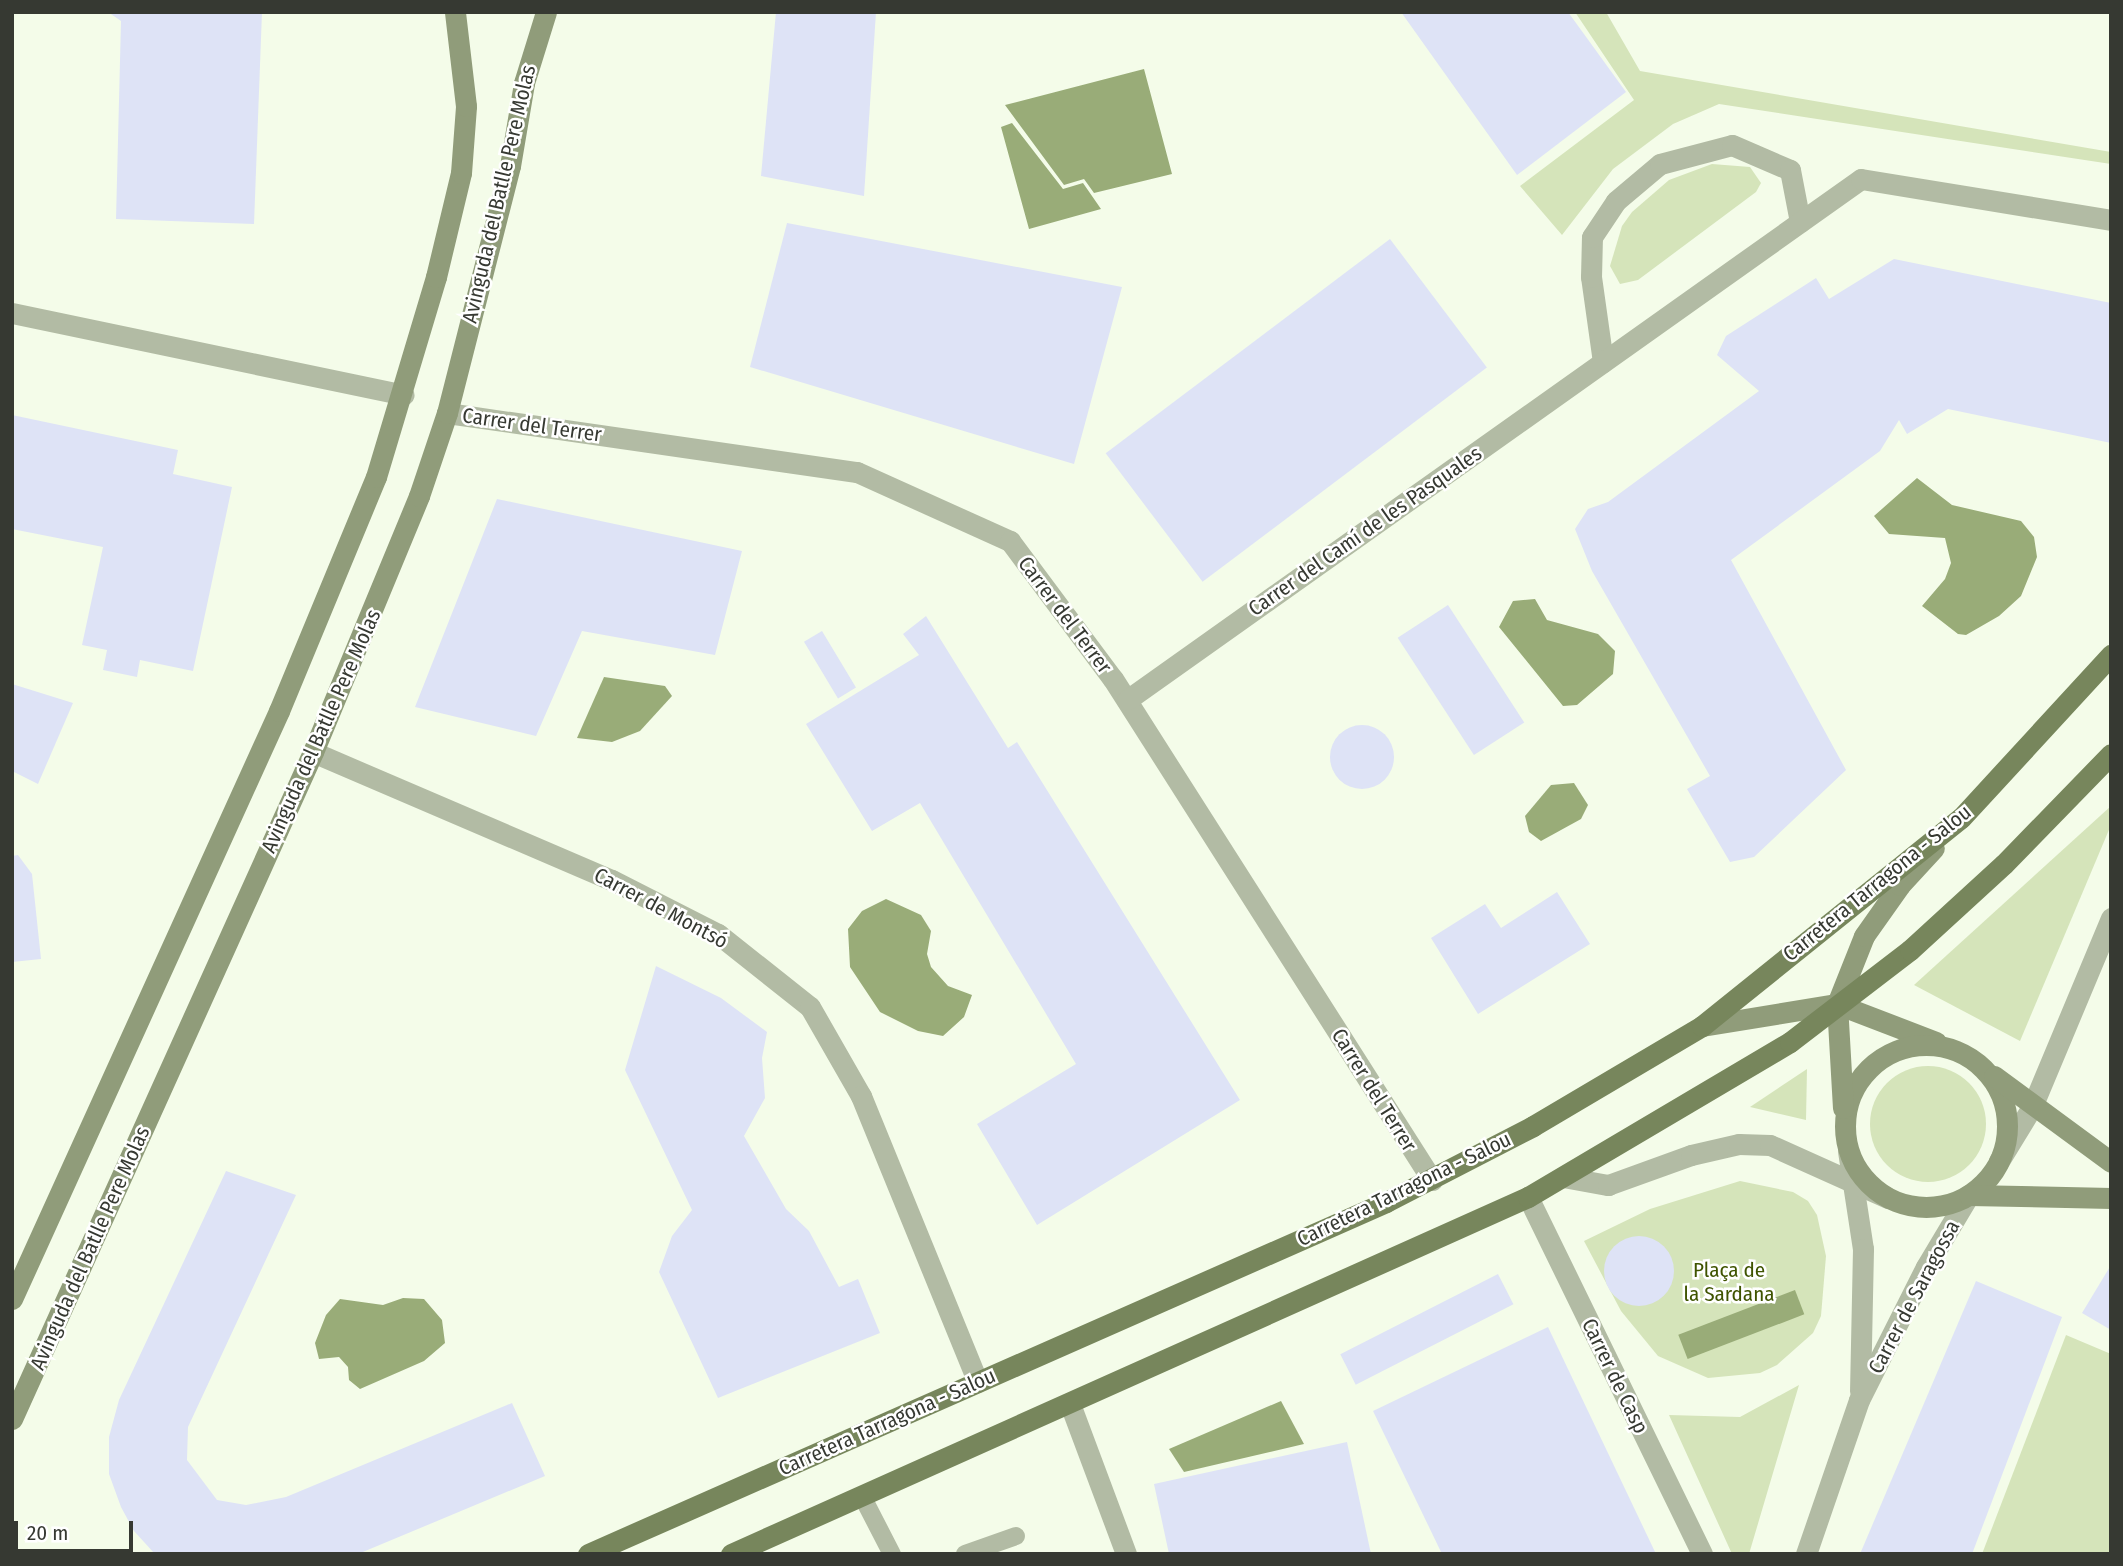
<!DOCTYPE html>
<html>
<head>
<meta charset="utf-8">
<style>
  body { margin:0 }
  #map { position:relative; width:2123px; height:1566px; overflow:hidden; background:#f4fce9; font-family:"Fira Sans Condensed",sans-serif }
  div>[style] { position:absolute }
  [style*='--x'] { left:calc(var(--x)*1px); top:calc(var(--y)*1px); width:calc(var(--w)*1px); rotate:calc(var(--a)*1deg) }
  .green>* { inset:0; background:#d5e4ba }
  .round { border-radius:50% }
  .water>* { inset:0; background:#99ac78; transform-origin:0 0 }
  .building>* { inset:0; background:#dee3f6; transform-origin:0 0 }
  .lane>* { height:18px; margin:-9px; padding:0 9px; transform-origin:9px; border-radius:9px; background:#b2bba4 }
  .street>* { height:21px; margin:-10.5px; padding:0 10.5px; transform-origin:10.5px; border-radius:10.5px; background:#b2bba4 }
  .secondary>* { height:21px; margin:-10.5px; padding:0 10.5px; transform-origin:10.5px; border-radius:10.5px; background:#909c7a }
  .secondary>.ring { margin:-10.5px; padding:0; box-sizing:content-box; background:none; border:21px solid #909c7a; border-radius:50% }
  .primary>* { height:21px; margin:-10.5px; padding:0 10.5px; transform-origin:10.5px; border-radius:10.5px; background:#77865c }
  span { translate:-50% -50%; white-space:nowrap; text-align:center; line-height:1.15; -webkit-text-stroke:5px #fff; paint-order:stroke }
  .street-label { font-size:21px; color:#363932 }
  .park-label { font-size:21px; color:#3f5400 }
  .frame { position:absolute; inset:0; border:14px solid #363932; pointer-events:none }
  .scale { position:absolute; left:14px; top:1521px; width:119px; height:32px; box-sizing:border-box; border:4px solid #363932; border-top:0; padding-left:9px; font-size:21px; line-height:24px; white-space:nowrap; color:#363932; -webkit-text-stroke:5px #fff; paint-order:stroke }
</style>
</head>
<body>
<div id="map">
  <div class="green">
    <i style="clip-path:polygon(1575px 12px,1606px 12px,1640px 71px,2111px 152px,2111px 164px,1719px 104px,1673px 124px,1613px 169px,1562px 235px,1520px 186px,1634px 100px)"></i>
    <i style="clip-path:polygon(1712px 164px,1750px 167px,1761px 183px,1756px 192px,1638px 280px,1620px 284px,1610px 266px,1622px 226px,1632px 212px,1669px 180px)"></i>
    <i style="clip-path:polygon(2111px 806px,2111px 825px,2020px 1041px,1914px 985px)"></i>
    <i class="round" style="left:1870px;top:1066px;width:116px;height:116px"></i>
    <i style="clip-path:polygon(1807px 1069px,1806px 1120px,1750px 1107px)"></i>
    <i style="clip-path:polygon(1740px 1181px,1793px 1192px,1808px 1201px,1817px 1215px,1826px 1256px,1821px 1316px,1813px 1333px,1777px 1365px,1760px 1373px,1708px 1378px,1658px 1356px,1621px 1311px,1584px 1241px,1650px 1209px)"></i>
    <i style="clip-path:polygon(2066px 1335px,2111px 1354px,2111px 1554px,1982px 1554px)"></i>
    <i style="clip-path:polygon(1799px 1385px,1749px 1554px,1732px 1554px,1669px 1415px,1740px 1417px)"></i>
  </div>
  <div class="water">
    <i style="clip-path:polygon(1144px 69px,1172px 174px,1094px 193px,1084px 179px,1064px 185px,1005px 105px)"></i>
    <i style="clip-path:polygon(1012px 123px,1063px 189px,1083px 183px,1101px 209px,1029px 229px,1001px 127px)"></i>
    <i style="clip-path:polygon(1917px 478px,1952px 505px,2021px 521px,2034px 537px,2037px 557px,2021px 596px,1999px 616px,1966px 635px,1958px 634px,1922px 606px,1945px 579px,1951px 563px,1945px 538px,1889px 534px,1874px 516px)"></i>
    <i style="clip-path:polygon(1535px 599px,1547px 620px,1598px 634px,1615px 651px,1613px 674px,1577px 705px,1563px 706px,1499px 627px,1513px 601px)"></i>
    <i style="clip-path:polygon(604px 677px,665px 686px,672px 696px,640px 731px,612px 742px,577px 738px)"></i>
    <i style="clip-path:polygon(1574px 783px,1588px 805px,1581px 819px,1541px 841px,1529px 832px,1525px 816px,1551px 785px)"></i>
    <i style="clip-path:polygon(886px 899px,921px 915px,931px 931px,927px 954px,931px 967px,948px 986px,972px 995px,964px 1017px,943px 1036px,918px 1031px,880px 1012px,850px 967px,848px 929px,862px 911px)"></i>
    <i style="left:1795px;top:1290px;width:26px;height:125px;rotate:69deg"></i>
    <i style="clip-path:polygon(403px 1298px,424px 1299px,442px 1320px,445px 1343px,424px 1361px,360px 1389px,349px 1380px,348px 1367px,339px 1357px,319px 1359px,315px 1343px,326px 1315px,340px 1299px,383px 1305px)"></i>
    <i style="clip-path:polygon(1281px 1401px,1304px 1444px,1184px 1472px,1169px 1449px)"></i>
  </div>
  <div class="building">
    <i style="clip-path:polygon(108px 12px,262px 12px,254px 224px,116px 219px,121px 21px)"></i>
    <i style="clip-path:polygon(776px 12px,876px 12px,864px 196px,761px 176px)"></i>
    <i style="clip-path:polygon(1401px 12px,1568px 12px,1626px 92px,1517px 175px)"></i>
    <i style="clip-path:polygon(787px 223px,1122px 287px,1074px 464px,750px 367px)"></i>
    <i style="left:1390px;top:239px;width:161px;height:356px;rotate:53deg"></i>
    <i style="clip-path:polygon(1894px 259px,2111px 303px,2111px 443px,1948px 409px,1907px 434px,1899px 420px,1880px 451px,1731px 560px,1846px 770px,1754px 857px,1730px 862px,1687px 789px,1710px 776px,1592px 571px,1575px 529px,1588px 509px,1608px 502px,1759px 391px,1717px 355px,1726px 336px,1816px 278px,1829px 299px)"></i>
    <i style="clip-path:polygon(12px 415px,178px 450px,173px 474px,232px 487px,193px 671px,140px 660px,137px 677px,103px 670px,107px 650px,82px 645px,103px 547px,12px 529px)"></i>
    <i style="clip-path:polygon(497px 499px,742px 551px,715px 655px,582px 631px,536px 736px,415px 707px)"></i>
    <i style="left:1448px;top:605px;width:140px;height:60px;rotate:57deg"></i>
    <i style="clip-path:polygon(926px 616px,1008px 748px,1017px 742px,1240px 1100px,1037px 1225px,977px 1124px,1076px 1064px,920px 803px,872px 831px,806px 724px,919px 655px,903px 634px)"></i>
    <i style="left:822px;top:631px;width:66px;height:21px;rotate:59deg"></i>
    <i style="clip-path:polygon(12px 684px,73px 703px,38px 784px,12px 771px)"></i>
    <i class="round" style="left:1330px;top:725px;width:64px;height:64px"></i>
    <i style="clip-path:polygon(18px 855px,32px 874px,41px 959px,12px 962px,12px 856px)"></i>
    <i style="clip-path:polygon(1557px 892px,1590px 944px,1478px 1014px,1431px 938px,1485px 904px,1501px 928px)"></i>
    <i style="clip-path:polygon(656px 966px,721px 998px,767px 1032px,762px 1058px,765px 1098px,744px 1136px,786px 1209px,809px 1231px,839px 1287px,858px 1279px,880px 1333px,718px 1398px,659px 1272px,672px 1236px,692px 1210px,625px 1070px)"></i>
    <i style="clip-path:polygon(226px 1171px,296px 1195px,188px 1427px,187px 1460px,217px 1500px,246px 1505px,286px 1497px,512px 1403px,545px 1476px,358px 1554px,154px 1553px,134px 1531px,121px 1507px,109px 1474px,109px 1437px,119px 1400px)"></i>
    <i class="round" style="left:1604px;top:1236px;width:70px;height:70px"></i>
    <i style="clip-path:polygon(2111px 1265px,2111px 1330px,2082px 1313px)"></i>
    <i style="left:1498px;top:1274px;width:34px;height:177px;rotate:63deg"></i>
    <i style="clip-path:polygon(1976px 1281px,2062px 1317px,1972px 1554px,1860px 1554px)"></i>
    <i style="clip-path:polygon(1548px 1327px,1656px 1554px,1442px 1554px,1373px 1411px)"></i>
    <i style="clip-path:polygon(1347px 1442px,1371px 1554px,1169px 1554px,1154px 1484px)"></i>
  </div>
  <div class="lane">
    <i style="--x:862;--y:1496;--w:65;--a:62.7"></i>
    <i style="--x:965;--y:1554;--w:54;--a:-19.4"></i>
  </div>
  <div class="street">
    <i style="--x:12;--y:313;--w:400;--a:11.8"></i>
    <i style="--x:1603;--y:362;--w:86;--a:-98"></i>
    <i style="--x:1591;--y:277;--w:40;--a:-88.6"></i>
    <i style="--x:1592;--y:237;--w:43;--a:-56.3"></i>
    <i style="--x:1616;--y:201;--w:57;--a:-40.1"></i>
    <i style="--x:1660;--y:164;--w:74;--a:-14.8"></i>
    <i style="--x:1732;--y:145;--w:63;--a:23.3"></i>
    <i style="--x:1790;--y:170;--w:53;--a:79.1"></i>
    <i style="--x:447;--y:413;--w:414;--a:8.2"></i>
    <i style="--x:857;--y:472;--w:168;--a:24.3"></i>
    <i style="--x:1010;--y:541;--w:172;--a:53.3"></i>
    <i style="--x:1113;--y:679;--w:594;--a:57.51"></i>
    <i style="--x:1127;--y:700;--w:900;--a:-35.37"></i>
    <i style="--x:1861;--y:179;--w:253;--a:9.3"></i>
    <i style="--x:313;--y:752;--w:325;--a:23.2"></i>
    <i style="--x:612;--y:880;--w:119;--a:27"></i>
    <i style="--x:718;--y:934;--w:117;--a:38.4"></i>
    <i style="--x:810;--y:1007;--w:103;--a:60.2"></i>
    <i style="--x:861;--y:1096;--w:309;--a:67.8"></i>
    <i style="--x:1848;--y:1151;--w:99;--a:81.3"></i>
    <i style="--x:1863;--y:1249;--w:142;--a:91.2"></i>
    <i style="--x:1999;--y:1161;--w:63;--a:-58.6"></i>
    <i style="--x:2032;--y:1107;--w:205;--a:-67.3"></i>
    <i style="--x:1563;--y:1177;--w:46;--a:10.1"></i>
    <i style="--x:1608;--y:1185;--w:88;--a:-19.9"></i>
    <i style="--x:1691;--y:1155;--w:49;--a:-12.9"></i>
    <i style="--x:1739;--y:1144;--w:31;--a:2"></i>
    <i style="--x:1770;--y:1145;--w:129;--a:24.2"></i>
    <i style="--x:1528;--y:1197;--w:397;--a:64"></i>
    <i style="--x:1070;--y:1404;--w:160;--a:69.5"></i>
    <i style="--x:1806;--y:1554;--w:163;--a:-71"></i>
    <i style="--x:1859;--y:1400;--w:149;--a:-63.3"></i>
    <i style="--x:1926;--y:1267;--w:84;--a:-59.2"></i>
  </div>
  <div class="secondary">
    <i style="--x:1702;--y:1026;--w:137;--a:-9.3"></i>
    <i style="--x:1837;--y:1004;--w:106;--a:21"></i>
    <i class="ring" style="left:1845px;top:1045px;width:141px;height:141px"></i>
    <i style="--x:1994;--y:1076;--w:145;--a:36.3"></i>
    <i style="--x:1843;--y:1108;--w:104;--a:-93.3"></i>
    <i style="--x:1837;--y:1004;--w:73;--a:-68.3"></i>
    <i style="--x:1864;--y:936;--w:62;--a:-54.8"></i>
    <i style="--x:1900;--y:885;--w:50;--a:-47.4"></i>
    <i style="--x:1969;--y:1195;--w:142;--a:1.2"></i>
    <i style="--x:12;--y:1299;--w:646;--a:-65.58"></i>
    <i style="--x:279;--y:711;--w:253;--a:-67.5"></i>
    <i style="--x:376;--y:477;--w:209;--a:-73.3"></i>
    <i style="--x:436;--y:277;--w:107;--a:-76.5"></i>
    <i style="--x:461;--y:173;--w:67;--a:-85.7"></i>
    <i style="--x:466;--y:106;--w:95;--a:-96.7"></i>
    <i style="--x:12;--y:1419;--w:732;--a:-65.71"></i>
    <i style="--x:313;--y:752;--w:277;--a:-67.5"></i>
    <i style="--x:419;--y:496;--w:88;--a:-71.4"></i>
    <i style="--x:447;--y:413;--w:255;--a:-75.7"></i>
    <i style="--x:510;--y:166;--w:84;--a:-80.4"></i>
    <i style="--x:524;--y:83;--w:74;--a:-72.8"></i>
  </div>
  <div class="primary">
    <i style="--x:588;--y:1554;--w:872;--a:-23.8"></i>
    <i style="--x:1386;--y:1202;--w:165;--a:-27.3"></i>
    <i style="--x:1533;--y:1126;--w:196;--a:-30.6"></i>
    <i style="--x:1702;--y:1026;--w:332;--a:-38.8"></i>
    <i style="--x:1961;--y:818;--w:222;--a:-47.4"></i>
    <i style="--x:731;--y:1554;--w:873;--a:-24.13"></i>
    <i style="--x:1528;--y:1197;--w:304;--a:-30.6"></i>
    <i style="--x:1790;--y:1042;--w:151;--a:-37.5"></i>
    <i style="--x:1910;--y:950;--w:127;--a:-42.5"></i>
    <i style="--x:2004;--y:864;--w:153;--a:-45.8"></i>
  </div>
  <div class="street-label">
    <span style="left:499px;top:194px;rotate:-77deg">Avinguda del Batlle Pere Molas</span>
    <span style="left:532px;top:425px;rotate:8deg">Carrer del Terrer</span>
    <span style="left:1365px;top:531px;rotate:-35deg">Carrer del Camí de les Pasquales</span>
    <span style="left:1065px;top:615px;rotate:53deg">Carrer del Terrer</span>
    <span style="left:321px;top:731px;rotate:-66deg">Avinguda del Batlle Pere Molas</span>
    <span style="left:1877px;top:883px;rotate:-39deg">Carretera Tarragona - Salou</span>
    <span style="left:661px;top:908px;rotate:28deg">Carrer de Montsó</span>
    <span style="left:1374px;top:1090px;rotate:58deg">Carrer del Terrer</span>
    <span style="left:1404px;top:1189px;rotate:-26deg">Carretera Tarragona - Salou</span>
    <span style="left:90px;top:1248px;rotate:-66deg">Avinguda del Batlle Pere Molas</span>
    <span style="left:1914px;top:1297px;rotate:-62deg">Carrer de Saragossa</span>
    <span style="left:1615px;top:1376px;rotate:64deg">Carrer de Casp</span>
    <span style="left:887px;top:1422px;rotate:-24deg">Carretera Tarragona - Salou</span>
  </div>
  <div class="park-label">
    <span style="left:1729px;top:1282px">Plaça de<br>la Sardana</span>
  </div>
  <div class="frame"></div>
  <div class="scale">20 m</div>
</div>
</body>
</html>
